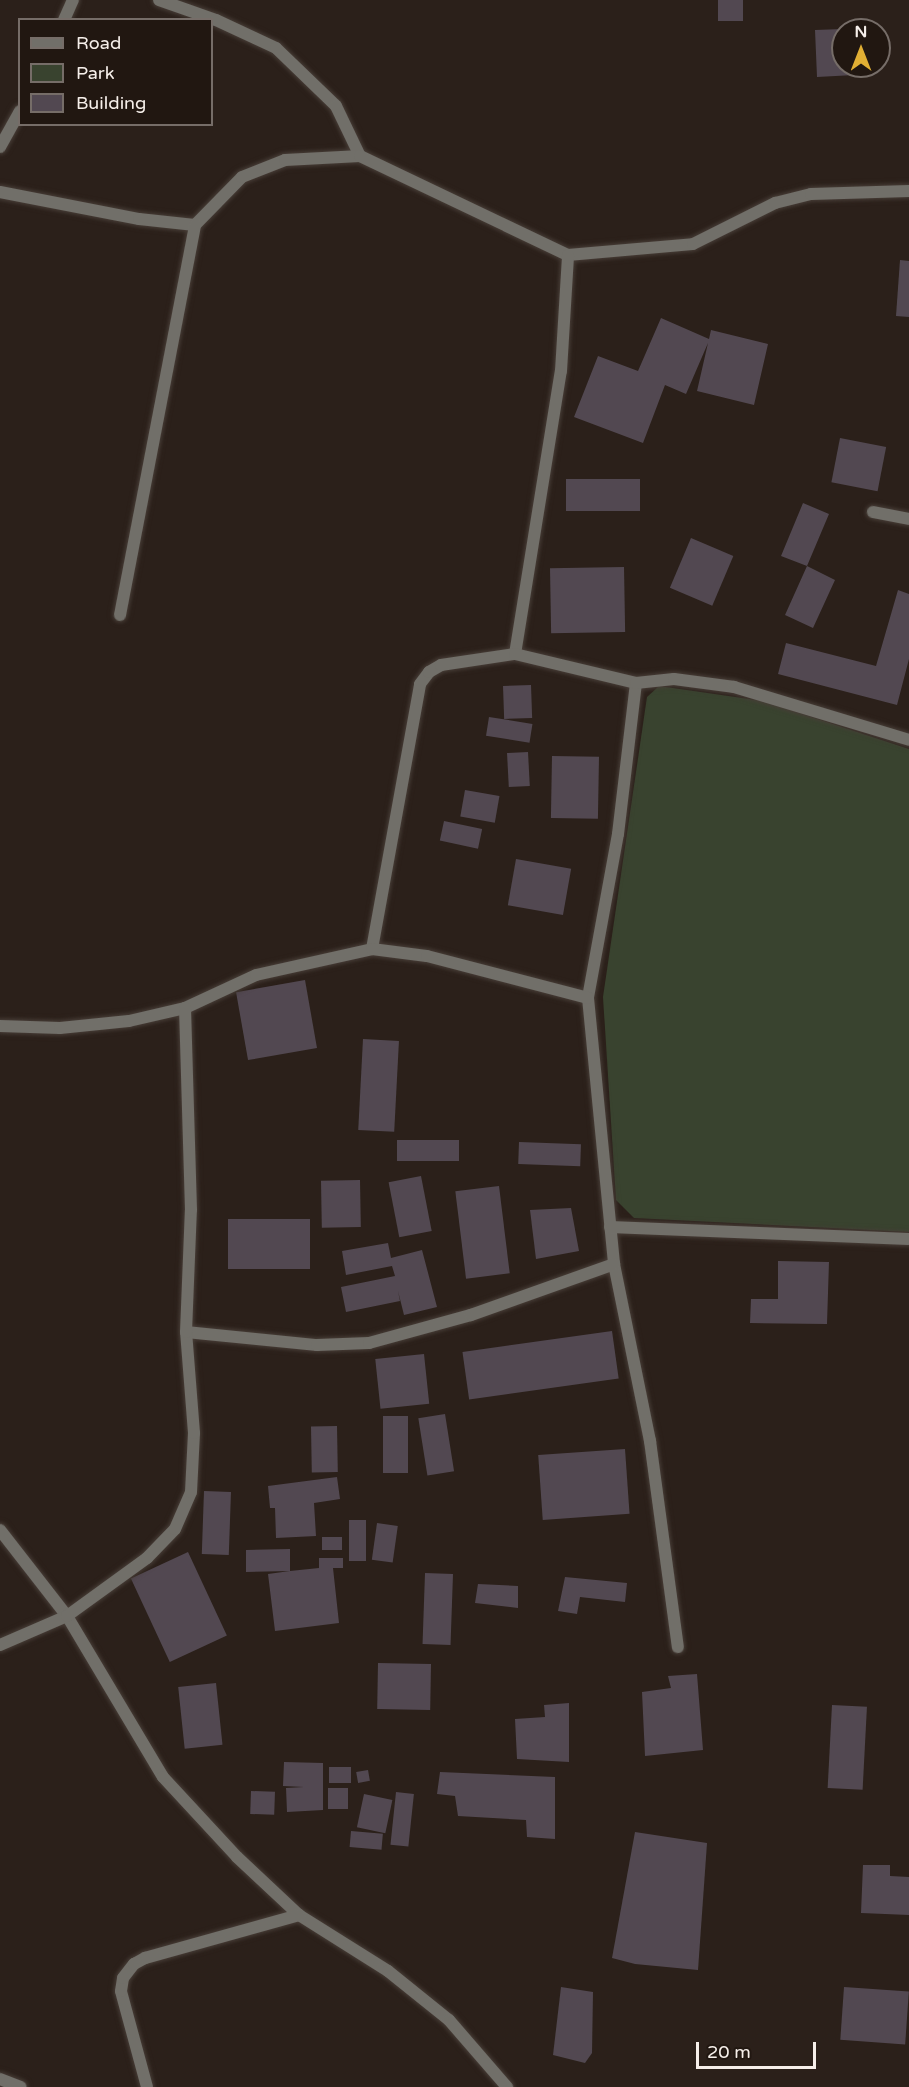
<!DOCTYPE html>
<html>
<head>
<meta charset="utf-8">
<style>
  body { margin:0 }
  #map { position:relative; width:909px; height:2087px; overflow:hidden; background:#2b201a; font-family:"Varela Round",sans-serif }
  div>[style] { position:absolute }
  [style*='--x'] { left:calc(var(--x)*1px); top:calc(var(--y)*1px); width:calc(var(--w)*1px); rotate:calc(var(--a)*1deg) }
  .green>* { inset:0; background:#39432f }
  .building>* { inset:0; background:#524851; transform-origin:0 0 }
  .roads { filter:drop-shadow(0 0 2px #473d37) drop-shadow(0 0 2px #473d37) }
  .street>* { height:12px; margin:-6px; padding:0 6px; transform-origin:6px; border-radius:6px; background:#716f69 }
  span { translate:-50% -50%; white-space:nowrap; text-align:center; line-height:1.15; -webkit-text-stroke:5px #211711; paint-order:stroke }
  .legend { position:absolute; left:18px; top:18px; width:195px; height:108px; box-sizing:border-box; background:#211711; border:2px solid #766d68; margin:0; padding:8px 10px; list-style:none; font-size:18px; color:#f6efea }
  .legend li { display:flex; align-items:center; gap:12px; height:30px }
  .legend b { width:30px; border:2px solid #766d68 }
  .north { position:absolute; left:831px; top:18px; width:60px; height:60px; box-sizing:border-box; background:#211711; border:2px solid #766d68; border-radius:50%; rotate:0deg; font-size:16px; font-weight:700; line-height:24px; text-align:center; color:#f6efea }
  .north::after { content:''; display:block; margin:auto; width:21px; height:27px; background:#e1af34; clip-path:polygon(50% 0,100% 100%,50% 72%,0 100%) }
  .scale { position:absolute; left:696px; top:2042px; width:120px; height:27px; box-sizing:border-box; border:3px solid #f6efea; border-top:0; padding-left:8px; font-size:18px; line-height:21px; white-space:nowrap; color:#f6efea; -webkit-text-stroke:4px #211711; paint-order:stroke }
</style>
</head>
<body>
<div id="map">
  <div class="green">
    <i style="clip-path:polygon(659px 686px,763px 701px,909px 749px,909px 1232px,634px 1218px,616px 1200px,603px 997px,647px 697px)"></i>
  </div>
  <div class="building">
    <i style="left:718px;top:0;width:25px;height:21px"></i>
    <i style="clip-path:polygon(870px 27px,871px 30px,852px 30px,852px 28px)"></i>
    <i style="clip-path:polygon(843px 29px,843px 66px,872px 66px,873px 74px,817px 77px,815px 30px)"></i>
    <i style="clip-path:polygon(900px 260px,909px 261px,909px 317px,896px 316px)"></i>
    <i style="clip-path:polygon(661px 318px,709px 339px,711px 330px,768px 344px,754px 405px,697px 391px,708px 343px,686px 394px,665px 385px,643px 443px,574px 417px,598px 356px,638px 371px)"></i>
    <i style="left:840px;top:438px;width:47px;height:45px;rotate:11deg"></i>
    <i style="left:566px;top:479px;width:74px;height:32px"></i>
    <i style="clip-path:polygon(803px 503px,829px 514px,807px 566px,835px 580px,813px 628px,785px 615px,807px 566px,781px 556px)"></i>
    <i style="left:691px;top:538px;width:46px;height:54px;rotate:23deg"></i>
    <i style="left:624px;top:567px;width:65px;height:74px;rotate:89deg"></i>
    <i style="clip-path:polygon(898px 590px,909px 594px,909px 659px,897px 705px,778px 674px,786px 643px,876px 666px)"></i>
    <i style="left:531px;top:685px;width:33px;height:28px;rotate:88deg"></i>
    <i style="left:489px;top:717px;width:44px;height:19px;rotate:9deg"></i>
    <i style="left:528px;top:752px;width:34px;height:21px;rotate:87deg"></i>
    <i style="left:552px;top:756px;width:47px;height:62px;rotate:1deg"></i>
    <i style="left:465px;top:790px;width:35px;height:27px;rotate:10deg"></i>
    <i style="left:444px;top:821px;width:39px;height:20px;rotate:12deg"></i>
    <i style="left:516px;top:859px;width:56px;height:47px;rotate:10deg"></i>
    <i style="left:305px;top:980px;width:69px;height:70px;rotate:80deg"></i>
    <i style="left:363px;top:1039px;width:36px;height:91px;rotate:3deg"></i>
    <i style="left:397px;top:1140px;width:62px;height:21px"></i>
    <i style="left:519px;top:1142px;width:62px;height:22px;rotate:2deg"></i>
    <i style="left:421px;top:1176px;width:56px;height:33px;rotate:79deg"></i>
    <i style="left:360px;top:1180px;width:47px;height:39px;rotate:89deg"></i>
    <i style="left:499px;top:1186px;width:88px;height:44px;rotate:83deg"></i>
    <i style="clip-path:polygon(571px 1208px,579px 1251px,536px 1259px,530px 1210px)"></i>
    <i style="left:228px;top:1219px;width:82px;height:50px"></i>
    <i style="clip-path:polygon(388px 1243px,391px 1258px,422px 1250px,437px 1307px,404px 1315px,398px 1291px,400px 1301px,346px 1312px,341px 1287px,395px 1276px,392px 1266px,346px 1275px,342px 1251px)"></i>
    <i style="clip-path:polygon(778px 1261px,829px 1262px,827px 1324px,750px 1323px,751px 1299px,778px 1299px)"></i>
    <i style="left:612px;top:1331px;width:48px;height:151px;rotate:82deg"></i>
    <i style="left:424px;top:1354px;width:50px;height:49px;rotate:84deg"></i>
    <i style="left:445px;top:1414px;width:58px;height:27px;rotate:81deg"></i>
    <i style="left:383px;top:1416px;width:25px;height:57px"></i>
    <i style="left:337px;top:1426px;width:46px;height:26px;rotate:89deg"></i>
    <i style="left:625px;top:1449px;width:65px;height:87px;rotate:86deg"></i>
    <i style="clip-path:polygon(337px 1477px,340px 1499px,314px 1503px,316px 1536px,276px 1538px,275px 1508px,270px 1508px,268px 1486px)"></i>
    <i style="left:204px;top:1491px;width:27px;height:63px;rotate:2deg"></i>
    <i style="left:349px;top:1520px;width:17px;height:41px"></i>
    <i style="left:377px;top:1523px;width:21px;height:37px;rotate:8deg"></i>
    <i style="left:322px;top:1537px;width:20px;height:13px"></i>
    <i style="clip-path:polygon(290px 1549px,290px 1571px,319px 1568px,319px 1558px,343px 1558px,343px 1568px,333px 1568px,339px 1623px,275px 1631px,268px 1574px,290px 1571px,246px 1572px,246px 1550px)"></i>
    <i style="left:188px;top:1552px;width:92px;height:63px;rotate:65deg"></i>
    <i style="left:453px;top:1574px;width:71px;height:28px;rotate:92deg"></i>
    <i style="clip-path:polygon(565px 1577px,627px 1583px,625px 1602px,580px 1597px,577px 1614px,558px 1611px)"></i>
    <i style="clip-path:polygon(478px 1584px,518px 1586px,518px 1608px,475px 1603px)"></i>
    <i style="left:378px;top:1663px;width:53px;height:46px;rotate:1deg"></i>
    <i style="clip-path:polygon(697px 1674px,703px 1750px,645px 1756px,642px 1692px,671px 1688px,668px 1676px)"></i>
    <i style="left:216px;top:1683px;width:62px;height:38px;rotate:84deg"></i>
    <i style="clip-path:polygon(569px 1703px,569px 1762px,517px 1759px,515px 1719px,545px 1717px,544px 1705px)"></i>
    <i style="left:832px;top:1705px;width:35px;height:83px;rotate:3deg"></i>
    <i style="clip-path:polygon(284px 1762px,323px 1763px,323px 1810px,287px 1812px,286px 1788px,304px 1787px,283px 1786px)"></i>
    <i style="left:351px;top:1767px;width:16px;height:22px;rotate:90deg"></i>
    <i style="left:368px;top:1770px;width:11px;height:12px;rotate:80deg"></i>
    <i style="clip-path:polygon(440px 1772px,555px 1777px,555px 1839px,527px 1837px,526px 1820px,458px 1816px,455px 1796px,437px 1794px)"></i>
    <i style="left:328px;top:1788px;width:20px;height:21px"></i>
    <i style="left:251px;top:1791px;width:24px;height:23px;rotate:2deg"></i>
    <i style="left:396px;top:1792px;width:18px;height:53px;rotate:6deg"></i>
    <i style="left:364px;top:1794px;width:29px;height:34px;rotate:12deg"></i>
    <i style="left:351px;top:1831px;width:32px;height:16px;rotate:5deg"></i>
    <i style="clip-path:polygon(635px 1832px,707px 1843px,698px 1970px,635px 1964px,612px 1958px)"></i>
    <i style="clip-path:polygon(863px 1865px,890px 1865px,890px 1876px,909px 1877px,909px 1915px,861px 1913px)"></i>
    <i style="clip-path:polygon(561px 1987px,593px 1992px,592px 2053px,585px 2063px,553px 2055px)"></i>
    <i style="left:844px;top:1987px;width:65px;height:53px;rotate:4deg"></i>
  </div>
  <div class="roads">
    <div class="street">
      <i style="--x:159;--y:0;--w:60;--a:19.3"></i>
      <i style="--x:216;--y:20;--w:66;--a:25"></i>
      <i style="--x:276;--y:48;--w:83;--a:44"></i>
      <i style="--x:336;--y:106;--w:55;--a:64.4"></i>
      <i style="--x:64;--y:20;--w:22;--a:-66"></i>
      <i style="--x:0;--y:147;--w:41;--a:-60.9"></i>
      <i style="--x:0;--y:192;--w:142;--a:11"></i>
      <i style="--x:139;--y:219;--w:56;--a:6.1"></i>
      <i style="--x:195;--y:225;--w:67;--a:-45.6"></i>
      <i style="--x:242;--y:177;--w:46;--a:-21.6"></i>
      <i style="--x:285;--y:160;--w:75;--a:-3.1"></i>
      <i style="--x:360;--y:156;--w:230;--a:25.5"></i>
      <i style="--x:568;--y:255;--w:125;--a:-5"></i>
      <i style="--x:693;--y:244;--w:92;--a:-26.6"></i>
      <i style="--x:775;--y:203;--w:37;--a:-14"></i>
      <i style="--x:811;--y:194;--w:98;--a:-1.8"></i>
      <i style="--x:873;--y:512;--w:37;--a:11"></i>
      <i style="--x:120;--y:615;--w:397;--a:-79.1"></i>
      <i style="--x:515;--y:654;--w:287;--a:-80.8"></i>
      <i style="--x:561;--y:371;--w:116;--a:-86.5"></i>
      <i style="--x:636;--y:683;--w:152;--a:96.8"></i>
      <i style="--x:618;--y:834;--w:167;--a:100.4"></i>
      <i style="--x:588;--y:998;--w:267;--a:84.4"></i>
      <i style="--x:614;--y:1264;--w:181;--a:78.5"></i>
      <i style="--x:650;--y:1441;--w:208;--a:82.3"></i>
      <i style="--x:372;--y:949;--w:269;--a:-79.7"></i>
      <i style="--x:420;--y:684;--w:15;--a:-53"></i>
      <i style="--x:429;--y:672;--w:14;--a:-30"></i>
      <i style="--x:441;--y:665;--w:75;--a:-8.5"></i>
      <i style="--x:515;--y:654;--w:124;--a:13.5"></i>
      <i style="--x:636;--y:683;--w:38;--a:-6"></i>
      <i style="--x:674;--y:679;--w:61;--a:7.6"></i>
      <i style="--x:734;--y:687;--w:183;--a:16.8"></i>
      <i style="--x:0;--y:1026;--w:60;--a:1.9"></i>
      <i style="--x:60;--y:1028;--w:69;--a:-5.8"></i>
      <i style="--x:129;--y:1021;--w:57;--a:-13.1"></i>
      <i style="--x:185;--y:1008;--w:78;--a:-24.9"></i>
      <i style="--x:256;--y:975;--w:119;--a:-12.6"></i>
      <i style="--x:372;--y:949;--w:55;--a:7.3"></i>
      <i style="--x:427;--y:956;--w:166;--a:14.6"></i>
      <i style="--x:610;--y:1227;--w:299;--a:2.3"></i>
      <i style="--x:186;--y:1332;--w:132;--a:5.7"></i>
      <i style="--x:317;--y:1345;--w:52;--a:-2.2"></i>
      <i style="--x:369;--y:1343;--w:106;--a:-15.4"></i>
      <i style="--x:471;--y:1315;--w:152;--a:-19.6"></i>
      <i style="--x:0;--y:1530;--w:109;--a:52.1"></i>
      <i style="--x:67;--y:1616;--w:187;--a:59.2"></i>
      <i style="--x:163;--y:1777;--w:109;--a:47.2"></i>
      <i style="--x:237;--y:1857;--w:85;--a:43.1"></i>
      <i style="--x:299;--y:1915;--w:105;--a:32.2"></i>
      <i style="--x:388;--y:1971;--w:78;--a:38.8"></i>
      <i style="--x:449;--y:2020;--w:89;--a:49.1"></i>
      <i style="--x:0;--y:1645;--w:73;--a:-23.4"></i>
      <i style="--x:67;--y:1616;--w:99;--a:-35.9"></i>
      <i style="--x:147;--y:1558;--w:40;--a:-46"></i>
      <i style="--x:175;--y:1529;--w:40;--a:-66.6"></i>
      <i style="--x:191;--y:1492;--w:59;--a:-87.1"></i>
      <i style="--x:194;--y:1433;--w:101;--a:-94.5"></i>
      <i style="--x:186;--y:1332;--w:122;--a:-87.7"></i>
      <i style="--x:191;--y:1210;--w:202;--a:-91.7"></i>
      <i style="--x:0;--y:2079;--w:22;--a:21"></i>
      <i style="--x:147;--y:2087;--w:99;--a:-105.2"></i>
      <i style="--x:121;--y:1991;--w:13;--a:-81"></i>
      <i style="--x:123;--y:1978;--w:18;--a:-52"></i>
      <i style="--x:134;--y:1964;--w:13;--a:-29"></i>
      <i style="--x:145;--y:1958;--w:160;--a:-15.6"></i>
    </div>
  </div>
  <ul class="legend">
  <li><b style="height:8px;background:#716f69"></b>Road</li>
  <li><b style="height:16px;background:#39432f"></b>Park</li>
  <li><b style="height:16px;background:#524851"></b>Building</li>
  </ul>
  <div class="north">N</div>
  <div class="scale">20 m</div>
</div>
</body>
</html>
